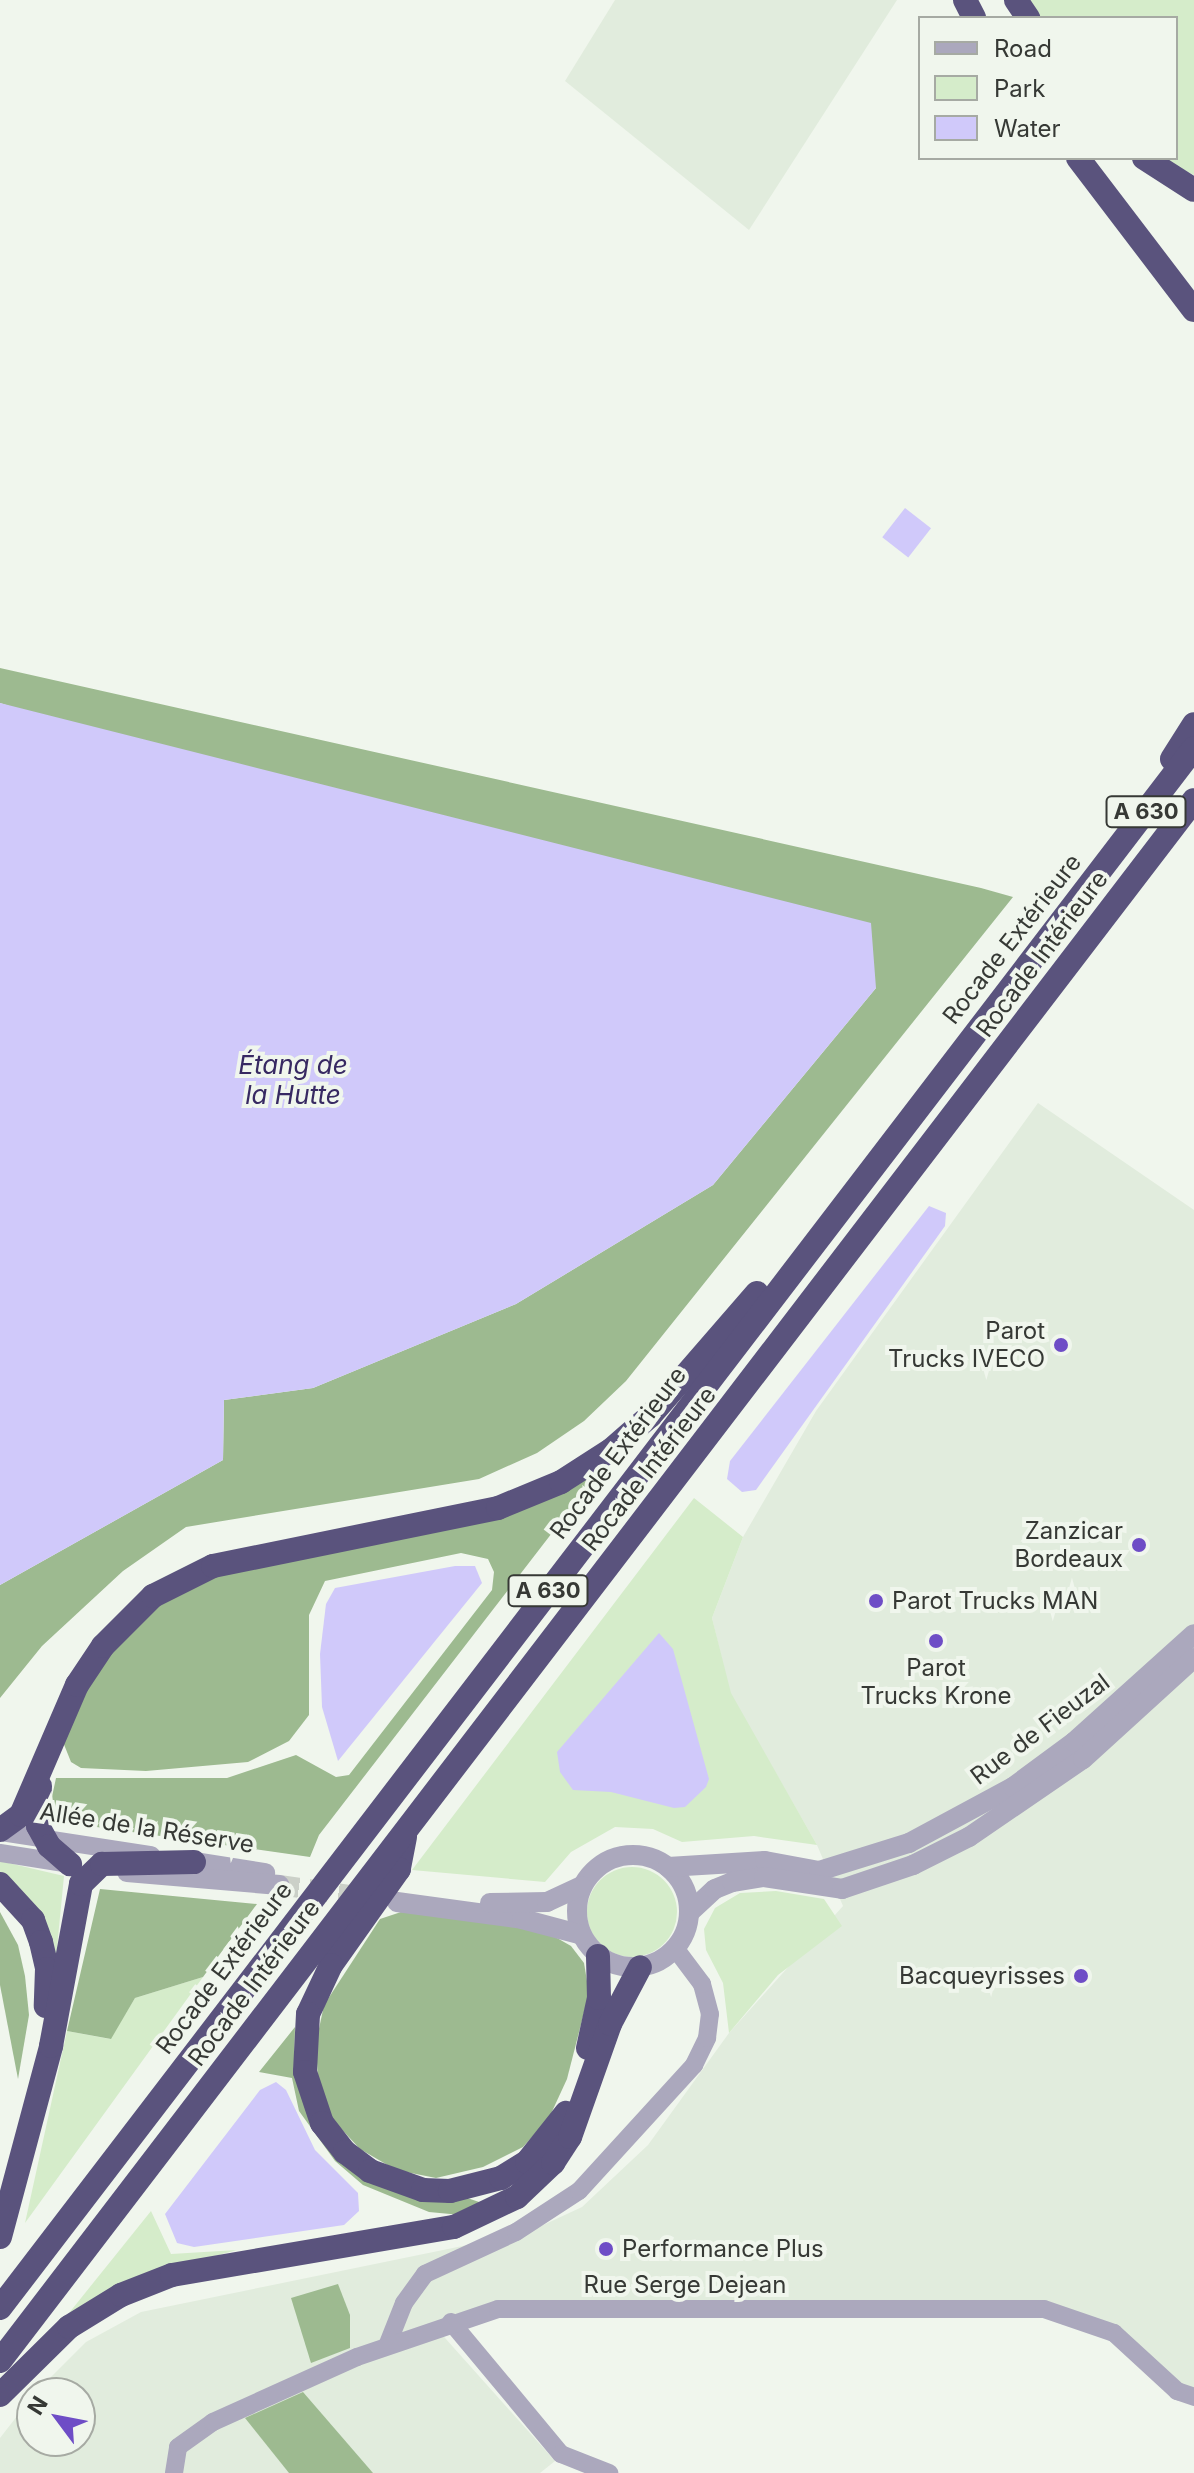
<!DOCTYPE html>
<html>
<head>
<meta charset="utf-8">
<style>
  body { margin:0 }
  #map { position:relative; width:1194px; height:2473px; overflow:hidden; background:#f0f6ed; font-family:Inter,sans-serif }
  div>[style] { position:absolute }
  [style*='--x'] { left:calc(var(--x)*1px); top:calc(var(--y)*1px); width:calc(var(--w)*1px); rotate:calc(var(--a)*1deg) }
  .built>* { inset:0; background:#e1ecdd }
  .green>* { inset:0; background:#d5ecca }
  .round { border-radius:50% }
  .forest>* { inset:0; background:#9dba90 }
  .water>* { inset:0; background:#d0c9fa; transform-origin:0 0 }
  .tertiary-tunnel>* { height:20px; margin-top:-10px; transform-origin:0; background:repeating-linear-gradient(90deg,#cbd0c8 0 20px,transparent 0 30px) }
  .minor>* { height:18px; margin:-9px; padding:0 9px; transform-origin:9px; border-radius:9px; background:#aba8bd }
  .tertiary>* { height:20px; margin:-10px; padding:0 10px; transform-origin:10px; border-radius:10px; background:#aba8bd }
  .tertiary>.ring { margin:-10px; padding:0; box-sizing:content-box; background:none; border:20px solid #aba8bd; border-radius:50% }
  .motorway>* { height:24px; margin:-12px; padding:0 12px; transform-origin:12px; border-radius:12px; background:#5a537d }
  .dots>* { width:22px; height:22px; translate:-50% -50%; box-sizing:border-box; border:4px solid #f0f6ed; border-radius:50% }
  span { translate:-50% -50%; white-space:nowrap; text-align:center; line-height:1.15; -webkit-text-stroke:8px #f0f6ed; paint-order:stroke }
  .shield-label span { padding:2px 6px; background:#f0f6ed; border:2px solid; border-radius:6px; -webkit-text-stroke-width:0 }
  .shield-label { font-size:22px; color:#363935; font-weight:700 }
  .street-label { font-size:24px; color:#363935 }
  .poi-label { font-size:24px; color:#363935 }
  .right { translate:-100% -50%; text-align:right }
  .left { translate:0 -50%; text-align:left }
  .water-label { font-size:26px; color:#372962; font-style:italic }
  .legend { position:absolute; left:918px; top:16px; width:260px; height:144px; box-sizing:border-box; background:#f0f6ed; border:2px solid #a6aaa3; margin:0; padding:10px 14px; list-style:none; font-size:24px; color:#363935 }
  .legend li { display:flex; align-items:center; gap:16px; height:40px }
  .legend b { width:40px; border:2px solid #a6aaa3 }
  .north { position:absolute; left:16px; top:2377px; width:80px; height:80px; box-sizing:border-box; background:#f0f6ed; border:2px solid #a6aaa3; border-radius:50%; rotate:302deg; font-size:22px; font-weight:700; line-height:32px; text-align:center; color:#363935 }
  .north::after { content:''; display:block; margin:auto; width:28px; height:36px; background:#6e4dc6; clip-path:polygon(50% 0,100% 100%,50% 72%,0 100%) }
</style>
</head>
<body>
<div id="map">
  <div class="built">
    <i style="clip-path:polygon(615px 0,897px 0,749px 230px,565px 81px)"></i>
    <i style="clip-path:polygon(1038px 1103px,1194px 1210px,1194px 2397px,1114px 2333px,1071px 2315px,498px 2309px,437px 2329px,555px 2461px,540px 2473px,0 2473px,0 2438px,32px 2397px,32px 2441px,80px 2441px,80px 2393px,35px 2393px,86px 2342px,141px 2312px,526px 2233px,582px 2207px,648px 2145px,729px 2033px,843px 1906px,817px 1845px,730px 1693px,712px 1618px,743px 1537px,816px 1411px)"></i>
  </div>
  <div class="green">
    <i style="clip-path:polygon(1024px 0,1194px 0,1194px 175px,1160px 158px,1176px 158px,1176px 18px,1037px 18px)"></i>
    <i style="clip-path:polygon(694px 1498px,743px 1537px,712px 1618px,731px 1693px,817px 1845px,754px 1836px,682px 1842px,653px 1829px,615px 1827px,571px 1852px,545px 1882px,412px 1870px)"></i>
    <i style="clip-path:polygon(0 1861px,64px 1876px,56px 1958px,0 1873px)"></i>
    <i class="round" style="left:587px;top:1867px;width:90px;height:90px"></i>
    <i style="clip-path:polygon(776px 1891px,824px 1899px,842px 1926px,778px 1975px,729px 2033px,723px 1983px,706px 1950px,704px 1929px,715px 1908px,740px 1893px)"></i>
    <i style="clip-path:polygon(203px 1977px,25px 2223px,67px 2031px,110px 2039px,135px 1998px)"></i>
    <i style="clip-path:polygon(151px 2211px,171px 2254px,237px 2250px,178px 2266px,65px 2318px)"></i>
  </div>
  <div class="forest">
    <i style="clip-path:polygon(0 668px,981px 888px,1013px 897px,626px 1381px,584px 1421px,537px 1453px,479px 1479px,186px 1527px,123px 1571px,42px 1646px,0 1698px,0 1585px,223px 1460px,224px 1400px,313px 1388px,516px 1304px,713px 1185px,876px 988px,0 703px)"></i>
    <i style="clip-path:polygon(599px 1472px,319px 1835px,310px 1857px,47px 1820px,56px 1778px,227px 1778px,296px 1755px,336px 1777px,349px 1775px,492px 1590px,494px 1572px,488px 1559px,461px 1553px,325px 1581px,309px 1615px,309px 1715px,289px 1741px,248px 1762px,146px 1771px,81px 1768px,71px 1762px,63px 1742px,93px 1678px,132px 1624px,183px 1586px)"></i>
    <i style="clip-path:polygon(100px 1889px,257px 1904px,203px 1977px,135px 1998px,111px 2039px,67px 2031px)"></i>
    <i style="clip-path:polygon(0 1912px,18px 1945px,25px 1976px,29px 2015px,18px 2079px,0 1985px)"></i>
    <i style="clip-path:polygon(401px 1912px,543px 1930px,571px 1946px,584px 1963px,589px 1993px,567px 2079px,549px 2118px,523px 2147px,483px 2167px,436px 2178px,396px 2170px,360px 2149px,333px 2120px,318px 2082px,316px 2043px,324px 2005px,380px 1919px)"></i>
    <i style="clip-path:polygon(295px 2027px,294px 2070px,334px 2153px,488px 2205px,461px 2215px,429px 2212px,363px 2185px,335px 2161px,299px 2111px,292px 2078px,259px 2072px)"></i>
    <i style="clip-path:polygon(338px 2284px,350px 2315px,350px 2348px,311px 2363px,291px 2298px)"></i>
    <i style="clip-path:polygon(303px 2392px,373px 2473px,289px 2473px,245px 2418px)"></i>
  </div>
  <div class="water">
    <i style="left:905px;top:508px;width:33px;height:37px;rotate:38deg"></i>
    <i style="clip-path:polygon(0 703px,871px 923px,876px 988px,713px 1185px,516px 1304px,313px 1388px,224px 1400px,223px 1460px,0 1585px)"></i>
    <i style="clip-path:polygon(929px 1206px,946px 1213px,945px 1226px,756px 1490px,742px 1492px,727px 1479px,730px 1461px)"></i>
    <i style="clip-path:polygon(455px 1566px,475px 1566px,482px 1583px,338px 1761px,322px 1707px,320px 1654px,326px 1604px,335px 1588px)"></i>
    <i style="clip-path:polygon(659px 1633px,673px 1649px,709px 1779px,706px 1787px,685px 1807px,674px 1808px,611px 1792px,573px 1790px,560px 1772px,557px 1752px)"></i>
    <i style="clip-path:polygon(276px 2082px,286px 2090px,315px 2150px,358px 2193px,359px 2211px,344px 2225px,194px 2247px,177px 2243px,165px 2214px,260px 2090px)"></i>
  </div>
  <div class="tertiary-tunnel">
    <i style="--x:279;--y:1885;--w:92;--a:8.1"></i>
  </div>
  <div class="minor">
    <i style="--x:0;--y:1832;--w:153;--a:8.7"></i>
    <i style="--x:0;--y:1853;--w:71;--a:8.9"></i>
    <i style="--x:451;--y:2322;--w:172;--a:50.2"></i>
    <i style="--x:561;--y:2454;--w:52;--a:21.6"></i>
    <i style="--x:387;--y:2346;--w:46;--a:-68.4"></i>
    <i style="--x:404;--y:2303;--w:36;--a:-54"></i>
    <i style="--x:425;--y:2274;--w:100;--a:-24.8"></i>
    <i style="--x:516;--y:2232;--w:75;--a:-33.1"></i>
    <i style="--x:579;--y:2191;--w:171;--a:-47.6"></i>
    <i style="--x:694;--y:2065;--w:30;--a:-64"></i>
    <i style="--x:707;--y:2038;--w:24;--a:-83"></i>
    <i style="--x:710;--y:2014;--w:31;--a:-105"></i>
    <i style="--x:702;--y:1984;--w:45;--a:-126.9"></i>
    <i style="--x:174;--y:2473;--w:26;--a:-81"></i>
    <i style="--x:178;--y:2447;--w:43;--a:-35.5"></i>
    <i style="--x:213;--y:2422;--w:158;--a:-24.3"></i>
    <i style="--x:357;--y:2357;--w:149;--a:-18.8"></i>
    <i style="--x:498;--y:2309;--w:546;--a:0"></i>
    <i style="--x:1044;--y:2309;--w:74;--a:18.9"></i>
    <i style="--x:1114;--y:2333;--w:86;--a:42.6"></i>
    <i style="--x:1177;--y:2391;--w:18;--a:19"></i>
  </div>
  <div class="tertiary">
    <i class="ring" style="left:577px;top:1855px;width:92px;height:92px"></i>
    <i style="--x:194;--y:1862;--w:72;--a:8.8"></i>
    <i style="--x:668;--y:1867;--w:97;--a:-3.5"></i>
    <i style="--x:765;--y:1861;--w:55;--a:10.5"></i>
    <i style="--x:819;--y:1871;--w:94;--a:-17.3"></i>
    <i style="--x:909;--y:1843;--w:118;--a:-28.3"></i>
    <i style="--x:1013;--y:1787;--w:76;--a:-36.4"></i>
    <i style="--x:1074;--y:1742;--w:161;--a:-42"></i>
    <i style="--x:127;--y:1872;--w:153;--a:4.9"></i>
    <i style="--x:397;--y:1902;--w:126;--a:7.7"></i>
    <i style="--x:522;--y:1919;--w:62;--a:14.9"></i>
    <i style="--x:490;--y:1903;--w:57;--a:-1"></i>
    <i style="--x:547;--y:1902;--w:38;--a:-25"></i>
    <i style="--x:689;--y:1913;--w:35;--a:-43"></i>
    <i style="--x:715;--y:1889;--w:18;--a:-22"></i>
    <i style="--x:732;--y:1882;--w:32;--a:-9"></i>
    <i style="--x:764;--y:1877;--w:79;--a:8.7"></i>
    <i style="--x:842;--y:1889;--w:75;--a:-18.7"></i>
    <i style="--x:913;--y:1865;--w:63;--a:-26.6"></i>
    <i style="--x:969;--y:1837;--w:138;--a:-34.4"></i>
    <i style="--x:1083;--y:1759;--w:150;--a:-42.3"></i>
  </div>
  <div class="motorway">
    <i style="--x:965;--y:0;--w:20;--a:63"></i>
    <i style="--x:1016;--y:0;--w:22;--a:56"></i>
    <i style="--x:1078;--y:158;--w:191;--a:52.7"></i>
    <i style="--x:1144;--y:158;--w:59;--a:32.6"></i>
    <i style="--x:1172;--y:759;--w:41;--a:-57.8"></i>
    <i style="--x:40;--y:1786;--w:40;--a:92.9"></i>
    <i style="--x:38;--y:1826;--w:23;--a:61"></i>
    <i style="--x:49;--y:1846;--w:28;--a:41"></i>
    <i style="--x:0;--y:1830;--w:26;--a:-36"></i>
    <i style="--x:21;--y:1815;--w:142;--a:-66.7"></i>
    <i style="--x:77;--y:1685;--w:47;--a:-56.3"></i>
    <i style="--x:103;--y:1646;--w:71;--a:-45"></i>
    <i style="--x:153;--y:1596;--w:67;--a:-26.6"></i>
    <i style="--x:213;--y:1566;--w:291;--a:-11.5"></i>
    <i style="--x:498;--y:1508;--w:68;--a:-22.4"></i>
    <i style="--x:561;--y:1482;--w:59;--a:-32.6"></i>
    <i style="--x:611;--y:1450;--w:52;--a:-41.1"></i>
    <i style="--x:650;--y:1416;--w:163;--a:-49"></i>
    <i style="--x:405;--y:1837;--w:33;--a:101"></i>
    <i style="--x:399;--y:1869;--w:118;--a:125.3"></i>
    <i style="--x:331;--y:1965;--w:54;--a:115.1"></i>
    <i style="--x:308;--y:2014;--w:58;--a:93"></i>
    <i style="--x:305;--y:2072;--w:54;--a:71.6"></i>
    <i style="--x:322;--y:2123;--w:37;--a:52"></i>
    <i style="--x:345;--y:2152;--w:31;--a:37"></i>
    <i style="--x:370;--y:2171;--w:56;--a:19.7"></i>
    <i style="--x:423;--y:2190;--w:27;--a:2"></i>
    <i style="--x:450;--y:2191;--w:53;--a:-14.3"></i>
    <i style="--x:501;--y:2178;--w:31;--a:-32"></i>
    <i style="--x:527;--y:2162;--w:63;--a:-51.5"></i>
    <i style="--x:0;--y:1884;--w:49;--a:47.5"></i>
    <i style="--x:33;--y:1920;--w:23;--a:70"></i>
    <i style="--x:41;--y:1942;--w:28;--a:77"></i>
    <i style="--x:47;--y:1969;--w:37;--a:92"></i>
    <i style="--x:588;--y:2048;--w:51;--a:-77.6"></i>
    <i style="--x:599;--y:1998;--w:42;--a:-91.4"></i>
    <i style="--x:0;--y:2237;--w:198;--a:-75"></i>
    <i style="--x:51;--y:2046;--w:165;--a:-79.5"></i>
    <i style="--x:81;--y:1884;--w:29;--a:-44"></i>
    <i style="--x:102;--y:1864;--w:92;--a:-1.2"></i>
    <i style="--x:0;--y:2308;--w:1964;--a:-52.57"></i>
    <i style="--x:0;--y:2361;--w:1965;--a:-52.59"></i>
    <i style="--x:0;--y:2395;--w:97;--a:-44.6"></i>
    <i style="--x:69;--y:2327;--w:61;--a:-31.6"></i>
    <i style="--x:121;--y:2295;--w:55;--a:-21.4"></i>
    <i style="--x:172;--y:2275;--w:286;--a:-9.7"></i>
    <i style="--x:454;--y:2227;--w:70;--a:-25.5"></i>
    <i style="--x:517;--y:2197;--w:50;--a:-43.4"></i>
    <i style="--x:553;--y:2163;--w:31;--a:-57"></i>
    <i style="--x:570;--y:2137;--w:120;--a:-70.5"></i>
    <i style="--x:610;--y:2024;--w:64;--a:-62.2"></i>
  </div>
  <div class="dots">
    <i style="left:1061px;top:1345px;background:#6e4dc6"></i>
    <i style="left:1139px;top:1545px;background:#6e4dc6"></i>
    <i style="left:876px;top:1601px;background:#6e4dc6"></i>
    <i style="left:936px;top:1641px;background:#6e4dc6"></i>
    <i style="left:1081px;top:1976px;background:#6e4dc6"></i>
    <i style="left:606px;top:2249px;background:#6e4dc6"></i>
  </div>
  <div class="shield-label">
    <span style="left:1146px;top:812px">A 630</span>
    <span style="left:548px;top:1591px">A 630</span>
  </div>
  <div class="street-label">
    <span style="left:1012px;top:939px;rotate:-52deg">Rocade Extérieure</span>
    <span style="left:1042px;top:954px;rotate:-53deg">Rocade Intérieure</span>
    <span style="left:618px;top:1453px;rotate:-53deg">Rocade Extérieure</span>
    <span style="left:649px;top:1469px;rotate:-52deg">Rocade Intérieure</span>
    <span style="left:1040px;top:1729px;rotate:-37deg">Rue de Fieuzal</span>
    <span style="left:147px;top:1828px;rotate:9deg">Allée de la Réserve</span>
    <span style="left:224px;top:1968px;rotate:-53deg">Rocade Extérieure</span>
    <span style="left:254px;top:1983px;rotate:-53deg">Rocade Intérieure</span>
    <span style="left:685px;top:2285px">Rue Serge Dejean</span>
  </div>
  <div class="poi-label">
    <span class="right" style="left:1045px;top:1345px">Parot<br>Trucks IVECO</span>
    <span class="right" style="left:1123px;top:1545px">Zanzicar<br>Bordeaux</span>
    <span class="left" style="left:892px;top:1601px">Parot Trucks MAN</span>
    <span style="left:936px;top:1682px">Parot<br>Trucks Krone</span>
    <span class="right" style="left:1065px;top:1976px">Bacqueyrisses</span>
    <span class="left" style="left:622px;top:2249px">Performance Plus</span>
  </div>
  <div class="water-label">
    <span style="left:293px;top:1080px">Étang de<br>la Hutte</span>
  </div>
  <ul class="legend">
  <li><b style="height:10px;background:#aba8bd"></b>Road</li>
  <li><b style="height:22px;background:#d5ecca"></b>Park</li>
  <li><b style="height:22px;background:#d0c9fa"></b>Water</li>
  </ul>
  <div class="north">N</div>
</div>
</body>
</html>
